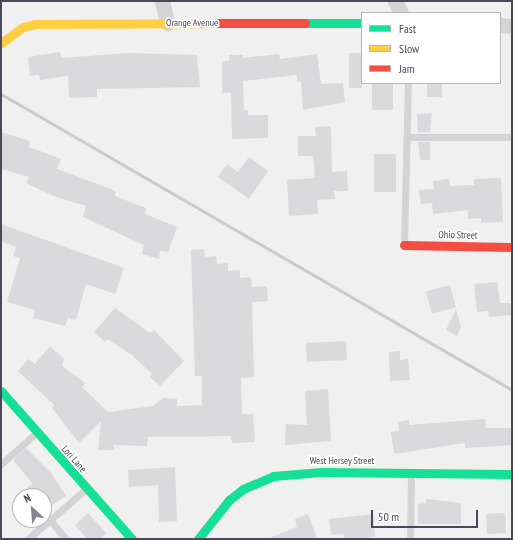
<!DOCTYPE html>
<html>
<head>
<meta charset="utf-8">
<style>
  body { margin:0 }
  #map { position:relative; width:513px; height:540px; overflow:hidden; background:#f0f0f0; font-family:"PT Sans Narrow",sans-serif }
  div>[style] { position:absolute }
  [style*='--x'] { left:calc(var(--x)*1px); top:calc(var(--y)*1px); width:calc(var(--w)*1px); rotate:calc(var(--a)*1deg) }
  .building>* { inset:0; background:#dad9db; transform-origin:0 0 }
  .lane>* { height:7px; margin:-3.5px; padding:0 3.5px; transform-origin:3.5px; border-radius:3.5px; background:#d4d3d6 }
  .street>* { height:15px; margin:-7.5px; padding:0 7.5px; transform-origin:7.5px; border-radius:7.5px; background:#d4d3d6 }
  .fast>* { height:9px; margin:-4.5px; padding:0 4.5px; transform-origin:4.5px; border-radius:4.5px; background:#16e098 }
  .slow>* { height:9px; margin:-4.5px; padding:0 4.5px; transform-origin:4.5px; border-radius:4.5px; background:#ffcf43 }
  .jam>* { height:9px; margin:-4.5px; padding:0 4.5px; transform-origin:4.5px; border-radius:4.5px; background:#f24e42 }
  .rail>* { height:3px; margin:-1.5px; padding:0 1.5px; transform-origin:1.5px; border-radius:1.5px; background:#cbcacd }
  span { translate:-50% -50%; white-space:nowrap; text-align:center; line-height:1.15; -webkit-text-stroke:3.5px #fff; paint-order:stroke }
  .street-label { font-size:10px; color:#4c485a }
  .frame { position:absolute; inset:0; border:2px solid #4c485a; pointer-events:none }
  .legend { position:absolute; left:361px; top:12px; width:140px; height:72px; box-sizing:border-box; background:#fff; border:1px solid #b7b6bd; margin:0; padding:5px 7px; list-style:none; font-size:12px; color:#4c485a }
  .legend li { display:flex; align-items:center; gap:8px; height:20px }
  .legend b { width:20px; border:1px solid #b7b6bd }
  .north { position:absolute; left:12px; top:488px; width:40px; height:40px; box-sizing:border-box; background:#fff; border:1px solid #b7b6bd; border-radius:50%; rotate:334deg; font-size:11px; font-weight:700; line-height:16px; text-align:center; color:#4c485a }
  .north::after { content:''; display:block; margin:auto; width:14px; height:18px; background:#85838e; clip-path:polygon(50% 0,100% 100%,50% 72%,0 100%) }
  .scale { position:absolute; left:371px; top:510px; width:107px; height:18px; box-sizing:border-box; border:2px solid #4c485a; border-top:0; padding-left:5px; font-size:12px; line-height:14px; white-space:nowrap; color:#4c485a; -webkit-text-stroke:3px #fff; paint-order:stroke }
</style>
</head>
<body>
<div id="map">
  <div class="building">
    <i style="clip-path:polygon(60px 52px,61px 58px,129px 53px,197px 55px,200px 87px,97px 89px,97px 97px,69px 98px,68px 76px,40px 80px,39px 75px,30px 76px,28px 57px)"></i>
    <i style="left:362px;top:53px;width:35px;height:13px;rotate:90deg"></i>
    <i style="clip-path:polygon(279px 54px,280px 59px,317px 54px,321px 84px,343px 83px,345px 102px,303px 110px,301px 81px,297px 82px,297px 75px,243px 81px,244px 110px,248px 110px,248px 115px,268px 115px,268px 138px,232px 139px,231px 93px,222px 93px,222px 61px,229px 61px,229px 55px,243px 55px,243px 58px)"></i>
    <i style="left:372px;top:83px;width:21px;height:27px"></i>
    <i style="left:427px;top:83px;width:15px;height:14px"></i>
    <i style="clip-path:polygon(432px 113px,430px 132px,418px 132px,417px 114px)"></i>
    <i style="clip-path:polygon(331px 126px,332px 172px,347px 171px,348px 191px,334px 191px,335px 199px,317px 200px,318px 214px,289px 216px,287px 180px,315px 178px,313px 156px,298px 156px,298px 136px,316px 136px,315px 127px)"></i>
    <i style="clip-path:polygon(1px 132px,30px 141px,29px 147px,61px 159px,57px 169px,116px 191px,115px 196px,146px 208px,145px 214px,177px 227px,168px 252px,160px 251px,159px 259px,142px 254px,144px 245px,83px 217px,86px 206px,56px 197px,26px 183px,29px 177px,1px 169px)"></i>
    <i style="clip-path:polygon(418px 142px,430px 142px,430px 160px,420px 160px)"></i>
    <i style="left:396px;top:154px;width:38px;height:22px;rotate:90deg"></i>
    <i style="clip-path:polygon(249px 157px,268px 171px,249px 199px,218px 177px,227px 164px,238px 172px)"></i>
    <i style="clip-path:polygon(501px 178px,503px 222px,481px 223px,481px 218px,468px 219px,468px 210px,433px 214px,432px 203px,421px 204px,419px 190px,434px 189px,433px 181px,449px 179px,450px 186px,474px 185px,474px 179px)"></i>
    <i style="clip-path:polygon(1px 224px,124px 268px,115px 294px,86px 284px,76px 320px,68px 318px,65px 326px,33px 318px,35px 310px,7px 302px,20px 258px,13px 256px,16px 247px,1px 241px)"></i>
    <i style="clip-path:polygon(204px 249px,205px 257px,216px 256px,217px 264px,228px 263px,228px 271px,240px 270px,240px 278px,251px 277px,252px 287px,267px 286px,268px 301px,252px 302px,254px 377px,241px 378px,242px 414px,253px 414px,255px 442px,232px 443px,231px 436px,148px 437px,147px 446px,114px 445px,114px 450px,98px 450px,101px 421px,79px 443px,52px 408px,54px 405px,18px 371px,28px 359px,35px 364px,50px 346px,64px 359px,62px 366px,85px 383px,82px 387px,108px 412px,153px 406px,163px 398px,177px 399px,177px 406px,202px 405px,202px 376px,195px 376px,191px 250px)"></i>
    <i style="clip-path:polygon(497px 282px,500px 303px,512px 303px,512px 315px,489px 317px,488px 311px,477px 312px,474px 284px)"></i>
    <i style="left:450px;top:285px;width:23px;height:25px;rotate:75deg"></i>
    <i style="clip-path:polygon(115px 308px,150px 333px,154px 330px,184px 361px,160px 386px,150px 377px,152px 374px,132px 355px,107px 339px,105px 342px,94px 332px)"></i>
    <i style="clip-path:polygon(456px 309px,461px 327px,457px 336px,446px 330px)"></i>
    <i style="left:346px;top:341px;width:19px;height:40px;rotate:87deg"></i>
    <i style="clip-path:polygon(400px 351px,400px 360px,408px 359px,410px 380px,390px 381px,389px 352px)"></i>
    <i style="clip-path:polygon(328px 389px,331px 441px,285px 445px,286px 424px,307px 425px,305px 391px)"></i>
    <i style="clip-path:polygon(485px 419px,486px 428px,512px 428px,512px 445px,465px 448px,465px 443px,394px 454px,391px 432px,399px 431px,398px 422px,409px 420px,409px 425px)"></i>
    <i style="clip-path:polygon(26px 448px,51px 473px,66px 496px,44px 510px,44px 496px,32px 496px,27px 488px,33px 484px,13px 460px)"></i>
    <i style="clip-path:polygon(175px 467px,177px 521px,159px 522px,158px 485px,129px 487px,128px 470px)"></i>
    <i style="clip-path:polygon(426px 499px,461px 503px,461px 524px,418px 524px,418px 504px,426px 503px)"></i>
    <i style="clip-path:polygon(88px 513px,106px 533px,100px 539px,87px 539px,75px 525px)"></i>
    <i style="left:505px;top:513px;width:20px;height:19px;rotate:87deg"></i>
    <i style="clip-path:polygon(308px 514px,317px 539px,267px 539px,297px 527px,295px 519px)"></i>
    <i style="clip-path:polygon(373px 514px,375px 537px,344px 539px,344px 534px,331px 535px,329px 519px)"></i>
  </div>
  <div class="lane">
    <i style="--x:407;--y:137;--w:105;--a:0"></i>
    <i style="--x:404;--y:244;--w:161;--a:-88.6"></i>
    <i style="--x:1;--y:464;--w:45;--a:-41.4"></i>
    <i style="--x:50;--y:520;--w:25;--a:50"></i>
    <i style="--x:28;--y:539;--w:77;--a:-40.8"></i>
    <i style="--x:410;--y:539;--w:64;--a:-89.1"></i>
  </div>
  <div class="street">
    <i style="--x:162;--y:1;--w:23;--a:77"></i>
    <i style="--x:395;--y:1;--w:13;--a:63"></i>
    <i style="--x:500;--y:25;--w:12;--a:5"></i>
  </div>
  <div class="fast">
    <i style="--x:305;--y:23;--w:57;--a:0"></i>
    <i style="--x:1;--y:391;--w:198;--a:48.5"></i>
    <i style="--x:198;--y:539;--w:50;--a:-51.5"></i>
    <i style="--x:229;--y:500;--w:18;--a:-38"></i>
    <i style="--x:243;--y:489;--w:33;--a:-23"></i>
    <i style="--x:273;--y:476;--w:48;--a:-4.8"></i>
    <i style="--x:321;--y:472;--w:191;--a:0.6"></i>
  </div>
  <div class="slow">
    <i style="--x:1;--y:43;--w:27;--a:-36"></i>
    <i style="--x:23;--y:27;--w:12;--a:-14"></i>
    <i style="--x:35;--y:24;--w:166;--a:-0.3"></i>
  </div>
  <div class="jam">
    <i style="--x:201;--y:23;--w:104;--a:0"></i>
    <i style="--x:404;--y:245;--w:108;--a:1.1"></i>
  </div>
  <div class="rail">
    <i style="--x:1;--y:94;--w:591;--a:30.08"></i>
  </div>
  <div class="street-label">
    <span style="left:192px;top:23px">Orange Avenue</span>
    <span style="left:458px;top:235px;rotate:1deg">Ohio Street</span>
    <span style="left:74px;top:459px;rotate:49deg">Lori Lane</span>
    <span style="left:342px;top:461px">West Hersey Street</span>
  </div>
  <div class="frame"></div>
  <ul class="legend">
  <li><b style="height:5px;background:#16e098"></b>Fast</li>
  <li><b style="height:5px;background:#ffcf43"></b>Slow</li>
  <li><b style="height:5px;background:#f24e42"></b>Jam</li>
  </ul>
  <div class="north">N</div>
  <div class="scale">50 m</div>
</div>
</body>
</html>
